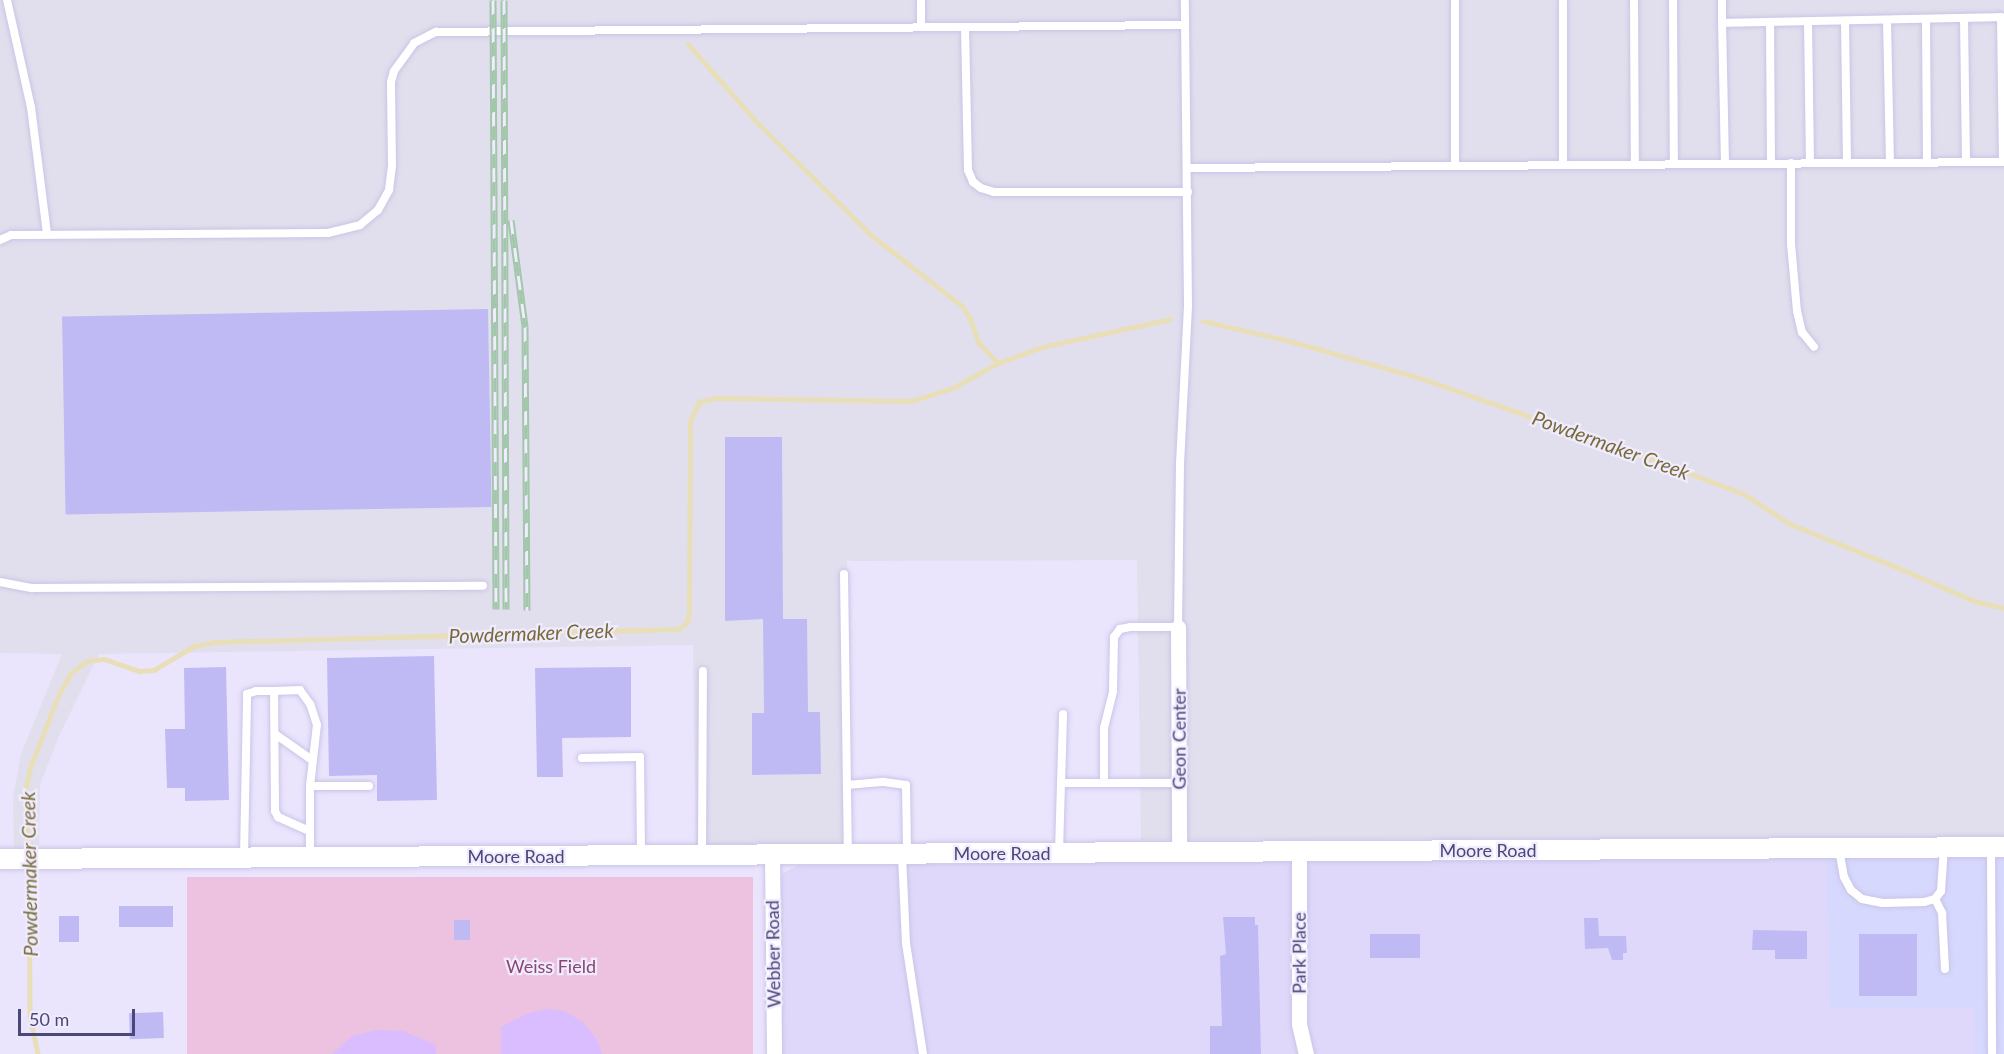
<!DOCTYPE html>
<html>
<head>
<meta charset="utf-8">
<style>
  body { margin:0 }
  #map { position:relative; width:2004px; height:1054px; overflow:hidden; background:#ebe4fd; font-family:Lato,sans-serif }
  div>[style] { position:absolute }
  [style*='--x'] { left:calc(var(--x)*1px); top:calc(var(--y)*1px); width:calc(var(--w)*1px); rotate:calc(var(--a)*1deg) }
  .residential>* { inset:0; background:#e0d8fa }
  .commercial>* { inset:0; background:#d7d8fe }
  .industrial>* { inset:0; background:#e1dfed }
  .green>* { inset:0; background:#ecc2e0; transform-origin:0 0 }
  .sand>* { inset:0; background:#dabdfe }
  .stream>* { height:4.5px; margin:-2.25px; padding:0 2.25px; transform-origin:2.25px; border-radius:2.25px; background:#e8dfb8 }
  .building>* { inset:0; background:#bfbaf4; transform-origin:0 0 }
  .roads { filter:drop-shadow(0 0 2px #cac4e7) drop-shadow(0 0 2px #cac4e7) }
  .service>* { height:8px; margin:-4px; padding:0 4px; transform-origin:4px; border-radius:4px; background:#fff }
  .minor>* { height:15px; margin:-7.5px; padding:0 7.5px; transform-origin:7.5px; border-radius:7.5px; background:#fff }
  .tertiary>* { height:20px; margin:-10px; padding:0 10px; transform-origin:10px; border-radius:10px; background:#fff }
  .rail>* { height:7px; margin-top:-3.5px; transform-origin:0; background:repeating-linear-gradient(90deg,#f1ebff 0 14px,#a2c7aa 0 28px); box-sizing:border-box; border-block:2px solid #a2c7aa }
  span { translate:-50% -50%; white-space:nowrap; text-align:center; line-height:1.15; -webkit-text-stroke:4.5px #f1ebff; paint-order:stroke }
  .street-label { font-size:18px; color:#4a4877 }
  .park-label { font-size:18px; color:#8a4570 }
  .water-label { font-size:20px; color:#766c38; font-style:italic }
  .scale { position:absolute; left:18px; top:1009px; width:117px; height:27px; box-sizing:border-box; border:3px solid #4a4877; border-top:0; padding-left:8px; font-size:18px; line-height:21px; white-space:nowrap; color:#4a4877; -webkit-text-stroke:4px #f1ebff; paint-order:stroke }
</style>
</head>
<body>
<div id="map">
  <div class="residential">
    <i style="clip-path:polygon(1826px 856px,1975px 1009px,1975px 1054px,781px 1054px,780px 882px,783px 873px,799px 865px)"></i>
  </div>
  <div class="commercial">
    <i style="clip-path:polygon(1826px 856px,2004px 857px,2004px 1054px,1975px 1054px,1974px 1009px,1829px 1009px)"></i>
  </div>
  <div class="industrial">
    <i style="clip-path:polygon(0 0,2004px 0,2004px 837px,1141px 840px,1137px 560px,847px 561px,849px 846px,696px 846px,693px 645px,99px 654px,59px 736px,40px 785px,39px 850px,14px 851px,13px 798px,21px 754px,62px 654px,0 653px)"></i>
  </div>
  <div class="green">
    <i style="left:753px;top:877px;width:177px;height:566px;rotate:90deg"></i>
  </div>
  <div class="sand">
    <i style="clip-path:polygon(547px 1009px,564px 1011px,583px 1022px,597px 1040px,602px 1054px,501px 1054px,501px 1027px,526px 1014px)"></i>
    <i style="clip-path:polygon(376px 1030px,403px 1031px,436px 1045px,436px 1054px,332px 1054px,352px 1036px)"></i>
  </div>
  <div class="stream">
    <i style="--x:688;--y:44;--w:107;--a:48.4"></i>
    <i style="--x:759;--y:124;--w:156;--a:44.7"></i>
    <i style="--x:870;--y:234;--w:117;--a:38"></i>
    <i style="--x:962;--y:306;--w:17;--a:57"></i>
    <i style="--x:971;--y:320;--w:24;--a:71"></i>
    <i style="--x:979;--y:343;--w:28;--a:46"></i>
    <i style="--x:1203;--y:321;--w:89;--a:12.9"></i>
    <i style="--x:1290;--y:341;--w:138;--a:15.9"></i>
    <i style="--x:1423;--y:379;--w:260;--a:19.3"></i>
    <i style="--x:1668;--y:465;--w:81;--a:20.9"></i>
    <i style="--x:1744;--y:494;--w:55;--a:33.1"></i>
    <i style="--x:1790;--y:524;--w:118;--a:22"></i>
    <i style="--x:1899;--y:568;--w:82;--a:23.7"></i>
    <i style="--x:1974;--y:601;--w:31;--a:13"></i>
    <i style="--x:28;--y:854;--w:63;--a:-92.7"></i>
    <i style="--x:25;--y:791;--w:27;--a:-77"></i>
    <i style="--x:31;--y:765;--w:76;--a:-68.5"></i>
    <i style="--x:59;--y:694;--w:24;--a:-60"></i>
    <i style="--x:71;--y:673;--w:20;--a:-37"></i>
    <i style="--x:87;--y:661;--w:17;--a:-7"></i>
    <i style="--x:104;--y:659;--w:37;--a:19"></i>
    <i style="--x:139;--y:671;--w:15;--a:-4"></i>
    <i style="--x:154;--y:670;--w:47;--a:-31"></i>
    <i style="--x:194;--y:646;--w:20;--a:-11"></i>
    <i style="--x:214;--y:642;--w:465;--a:-1.6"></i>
    <i style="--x:679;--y:629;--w:11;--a:-41"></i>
    <i style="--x:687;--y:622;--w:11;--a:-80"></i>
    <i style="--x:689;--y:611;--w:189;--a:-89.7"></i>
    <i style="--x:690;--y:422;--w:22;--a:-66"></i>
    <i style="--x:699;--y:402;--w:17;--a:-13"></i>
    <i style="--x:716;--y:398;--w:196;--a:0.9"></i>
    <i style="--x:912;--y:401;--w:43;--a:-17.6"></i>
    <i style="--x:953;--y:388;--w:51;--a:-29.1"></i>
    <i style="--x:998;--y:363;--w:47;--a:-20"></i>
    <i style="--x:1042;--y:347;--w:131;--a:-12.3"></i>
    <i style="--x:29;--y:862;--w:154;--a:89.6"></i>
    <i style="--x:30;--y:1016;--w:39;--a:78"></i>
  </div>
  <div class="building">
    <i style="left:488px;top:309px;width:198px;height:426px;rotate:89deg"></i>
    <i style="clip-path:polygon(725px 437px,782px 437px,783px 619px,807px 619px,808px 712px,820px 712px,821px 774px,752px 775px,752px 713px,764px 713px,763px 619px,725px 621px)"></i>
    <i style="clip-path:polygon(434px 656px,437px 800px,377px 801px,377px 775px,329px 776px,327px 658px)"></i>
    <i style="clip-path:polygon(226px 667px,229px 800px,185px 801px,185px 788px,167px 788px,165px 729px,185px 729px,184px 668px)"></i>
    <i style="clip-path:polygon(631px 667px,631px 737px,562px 738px,563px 777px,537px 777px,535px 668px)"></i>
    <i style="left:119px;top:906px;width:54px;height:21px"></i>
    <i style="left:59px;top:916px;width:20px;height:26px"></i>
    <i style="clip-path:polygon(1223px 917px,1255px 917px,1255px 925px,1258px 925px,1261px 1054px,1210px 1054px,1210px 1026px,1222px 1026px,1220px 956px,1226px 954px)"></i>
    <i style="clip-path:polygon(1584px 918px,1598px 918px,1599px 936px,1626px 936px,1627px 953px,1623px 953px,1623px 960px,1612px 960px,1608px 948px,1585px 949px)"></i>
    <i style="left:454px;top:920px;width:16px;height:20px"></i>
    <i style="clip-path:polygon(1753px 930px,1807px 931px,1807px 959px,1775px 959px,1775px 950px,1752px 950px)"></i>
    <i style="left:1420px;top:934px;width:24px;height:50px;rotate:90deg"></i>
    <i style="left:1859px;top:934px;width:58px;height:62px"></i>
    <i style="left:163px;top:1012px;width:26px;height:34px;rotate:88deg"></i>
  </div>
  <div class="roads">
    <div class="service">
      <i style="--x:7;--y:0;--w:110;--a:77.4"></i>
      <i style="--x:31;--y:107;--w:128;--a:82.8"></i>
      <i style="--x:921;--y:0;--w:27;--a:90"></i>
      <i style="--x:1455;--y:0;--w:165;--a:90"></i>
      <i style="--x:1634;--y:0;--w:164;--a:89.7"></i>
      <i style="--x:1673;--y:0;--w:164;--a:89.7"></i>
      <i style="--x:1722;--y:0;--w:23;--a:90"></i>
      <i style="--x:1964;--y:18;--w:144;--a:89.2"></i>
      <i style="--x:1926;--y:19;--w:143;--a:89.6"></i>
      <i style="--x:1887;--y:20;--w:142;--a:88.8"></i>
      <i style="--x:1808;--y:21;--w:142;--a:89.2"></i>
      <i style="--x:1845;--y:21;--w:142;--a:89.2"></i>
      <i style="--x:1770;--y:22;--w:141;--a:89.6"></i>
      <i style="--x:965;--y:27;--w:143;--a:88.8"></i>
      <i style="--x:968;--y:170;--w:13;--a:67"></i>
      <i style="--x:973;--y:182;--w:10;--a:37"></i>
      <i style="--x:981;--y:188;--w:14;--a:17"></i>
      <i style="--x:994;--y:192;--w:194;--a:0"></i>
      <i style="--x:1791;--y:163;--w:81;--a:90"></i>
      <i style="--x:1791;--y:244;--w:67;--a:84.9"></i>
      <i style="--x:1797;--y:311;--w:22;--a:77"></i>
      <i style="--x:1802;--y:332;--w:19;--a:51"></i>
      <i style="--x:1563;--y:164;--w:163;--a:-90"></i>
      <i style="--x:1725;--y:164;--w:141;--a:-91.2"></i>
      <i style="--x:1722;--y:23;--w:279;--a:-1.2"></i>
      <i style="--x:2001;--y:17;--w:145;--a:89.2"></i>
      <i style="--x:1188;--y:168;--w:816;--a:-0.42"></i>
      <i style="--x:0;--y:240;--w:12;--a:-24"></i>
      <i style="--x:11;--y:235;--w:15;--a:0"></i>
      <i style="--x:26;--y:235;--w:302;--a:-0.4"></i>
      <i style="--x:328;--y:233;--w:33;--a:-14"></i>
      <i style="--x:360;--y:225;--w:23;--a:-40"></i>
      <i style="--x:378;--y:210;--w:23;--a:-61"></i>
      <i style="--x:389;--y:190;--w:24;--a:-83"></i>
      <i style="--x:392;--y:166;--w:84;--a:-90.7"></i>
      <i style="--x:391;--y:82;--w:11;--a:-75"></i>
      <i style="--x:394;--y:71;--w:34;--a:-54"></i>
      <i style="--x:414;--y:43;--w:25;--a:-27"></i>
      <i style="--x:436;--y:32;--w:749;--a:-0.54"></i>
      <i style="--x:844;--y:574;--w:279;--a:89.2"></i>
      <i style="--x:0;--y:582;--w:33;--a:11"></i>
      <i style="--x:32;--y:588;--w:451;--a:-0.3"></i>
      <i style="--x:275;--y:734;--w:45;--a:35.1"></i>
      <i style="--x:582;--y:758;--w:58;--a:-1"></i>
      <i style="--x:640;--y:757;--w:96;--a:89.4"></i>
      <i style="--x:1061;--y:783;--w:43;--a:0"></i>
      <i style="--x:1179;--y:783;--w:75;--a:180"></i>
      <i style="--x:1104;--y:783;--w:55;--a:-90"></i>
      <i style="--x:1104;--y:728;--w:38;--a:-76"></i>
      <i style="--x:1113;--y:691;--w:54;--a:-88.9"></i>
      <i style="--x:1114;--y:637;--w:10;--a:-53"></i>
      <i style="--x:1120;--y:629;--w:10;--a:-11"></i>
      <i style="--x:1130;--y:627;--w:48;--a:0"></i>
      <i style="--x:1178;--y:627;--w:163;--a:-89.3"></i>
      <i style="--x:1180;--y:464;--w:158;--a:-87.1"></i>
      <i style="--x:1188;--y:306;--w:306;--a:-90.6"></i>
      <i style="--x:847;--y:785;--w:37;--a:-5"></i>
      <i style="--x:884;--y:782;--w:22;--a:8"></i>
      <i style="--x:906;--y:785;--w:67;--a:89.1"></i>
      <i style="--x:310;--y:786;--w:59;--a:0"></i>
      <i style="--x:1991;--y:848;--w:206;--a:89.7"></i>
      <i style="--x:1839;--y:849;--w:28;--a:80"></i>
      <i style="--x:1844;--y:877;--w:15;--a:62"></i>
      <i style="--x:1851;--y:890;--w:14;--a:39"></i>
      <i style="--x:1862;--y:899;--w:21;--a:11"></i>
      <i style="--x:1883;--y:903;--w:41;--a:-1.4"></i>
      <i style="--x:1924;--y:902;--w:11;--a:-15"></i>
      <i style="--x:1935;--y:899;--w:10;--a:-53"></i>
      <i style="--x:1941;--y:891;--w:44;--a:-86.1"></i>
      <i style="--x:1059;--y:851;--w:137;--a:-88.3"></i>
      <i style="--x:702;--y:853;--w:182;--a:-89.7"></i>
      <i style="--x:310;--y:855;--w:69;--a:-90"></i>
      <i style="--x:310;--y:786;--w:61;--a:-83.5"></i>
      <i style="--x:317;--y:725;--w:22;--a:-108"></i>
      <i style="--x:310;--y:704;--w:17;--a:-126"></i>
      <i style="--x:300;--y:690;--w:26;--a:178"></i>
      <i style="--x:274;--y:691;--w:120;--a:89.5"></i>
      <i style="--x:275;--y:811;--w:7;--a:63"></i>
      <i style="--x:278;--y:817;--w:35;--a:24"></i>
      <i style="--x:902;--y:855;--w:88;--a:87.4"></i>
      <i style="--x:906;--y:943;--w:112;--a:81.3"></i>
      <i style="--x:244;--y:857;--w:163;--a:-88.9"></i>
      <i style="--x:247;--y:694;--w:9;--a:-18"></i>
      <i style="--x:256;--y:691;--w:18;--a:0"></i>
      <i style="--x:1935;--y:899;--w:16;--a:63"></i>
      <i style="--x:1942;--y:913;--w:56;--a:86.9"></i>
    </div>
    <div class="minor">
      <i style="--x:1178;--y:627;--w:224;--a:89.7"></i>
      <i style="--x:1299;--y:851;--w:173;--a:90"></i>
      <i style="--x:1299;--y:1024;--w:31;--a:77"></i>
      <i style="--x:772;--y:854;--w:200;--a:89.4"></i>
    </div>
    <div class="tertiary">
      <i style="--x:0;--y:859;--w:2004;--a:-0.34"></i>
    </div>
  </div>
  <div class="rail">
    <i style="--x:493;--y:0;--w:609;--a:89.72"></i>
    <i style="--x:504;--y:0;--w:609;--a:89.81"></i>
    <i style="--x:511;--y:220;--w:108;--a:82.5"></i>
    <i style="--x:525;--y:327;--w:283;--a:89.6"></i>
  </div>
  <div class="street-label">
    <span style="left:1179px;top:739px;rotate:-90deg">Geon Center</span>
    <span style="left:1488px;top:850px">Moore Road</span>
    <span style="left:1002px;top:853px">Moore Road</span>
    <span style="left:516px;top:856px">Moore Road</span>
    <span style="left:1299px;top:953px;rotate:-90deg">Park Place</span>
    <span style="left:773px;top:954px;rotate:-91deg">Webber Road</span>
  </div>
  <div class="park-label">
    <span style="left:551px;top:966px">Weiss Field</span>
  </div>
  <div class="water-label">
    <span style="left:1611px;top:445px;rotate:20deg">Powdermaker Creek</span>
    <span style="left:531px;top:633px;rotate:-2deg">Powdermaker Creek</span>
    <span style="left:29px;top:874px;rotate:-91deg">Powdermaker Creek</span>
  </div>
  <div class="scale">50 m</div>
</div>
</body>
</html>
